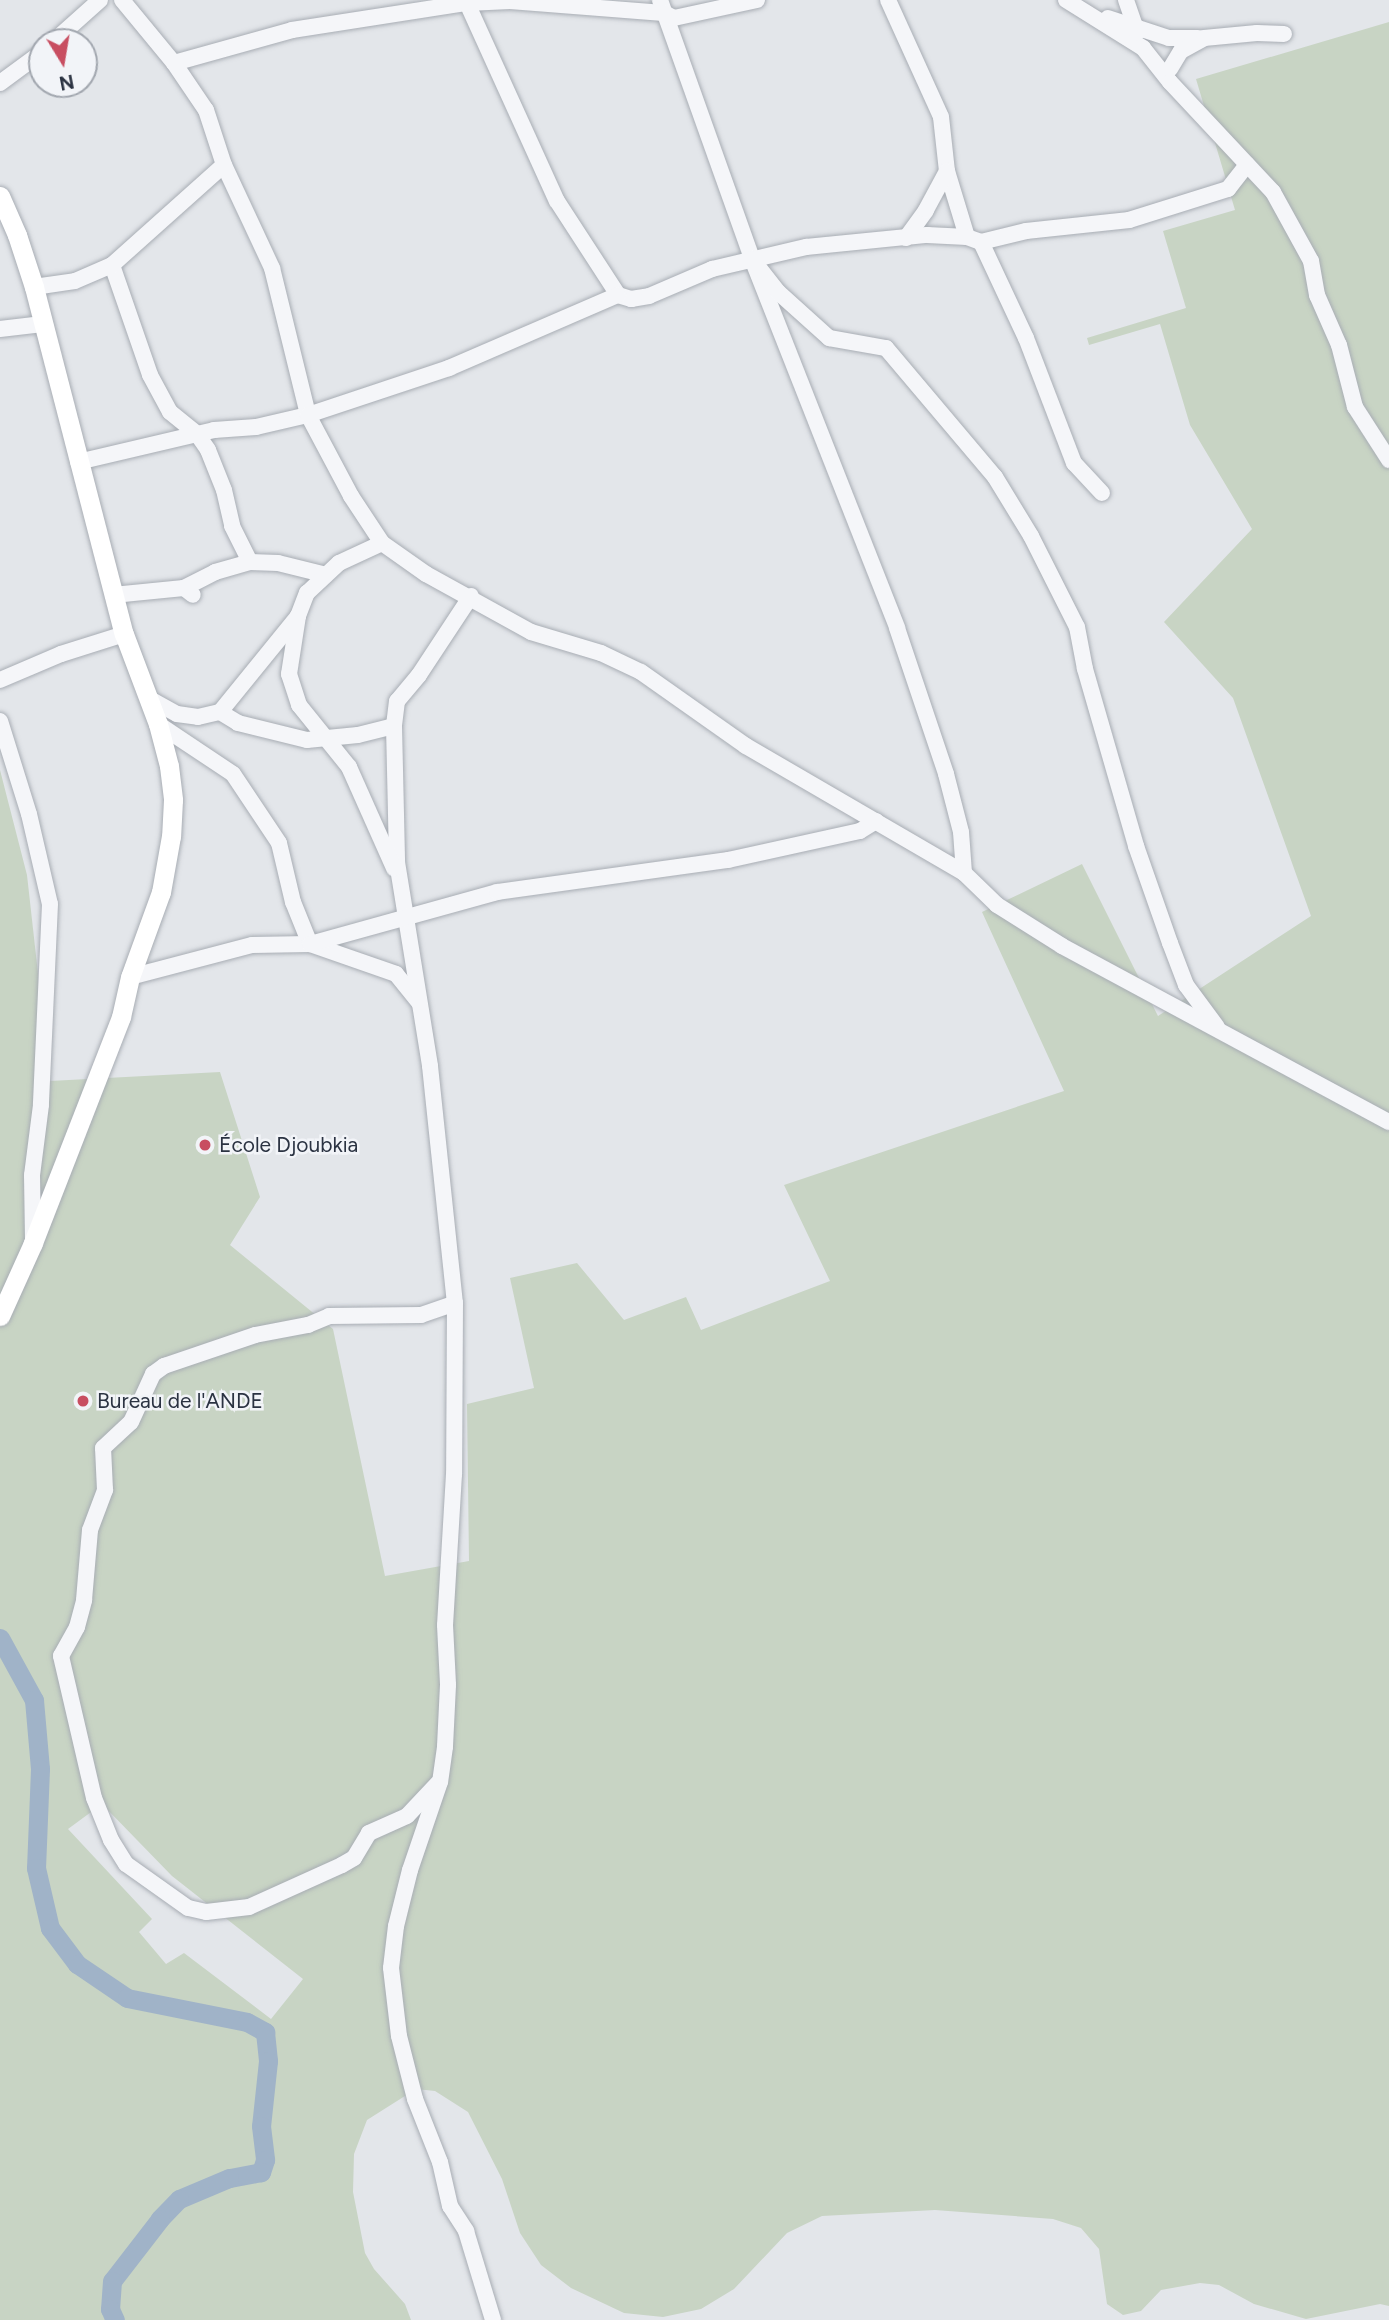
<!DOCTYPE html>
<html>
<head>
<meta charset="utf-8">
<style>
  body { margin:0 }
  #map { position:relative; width:1389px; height:2320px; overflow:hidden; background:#e3e6ea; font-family:Figtree,sans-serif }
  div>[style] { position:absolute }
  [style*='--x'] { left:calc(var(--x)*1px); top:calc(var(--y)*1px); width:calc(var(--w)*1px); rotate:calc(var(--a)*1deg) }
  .green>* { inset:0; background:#c8d4c4 }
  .river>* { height:19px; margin:-9.5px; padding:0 9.5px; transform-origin:9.5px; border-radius:9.5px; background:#a0b3c8 }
  .roads { filter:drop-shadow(0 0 2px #a8adb4) drop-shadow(0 0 2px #a8adb4) }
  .minor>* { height:16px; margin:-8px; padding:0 8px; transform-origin:8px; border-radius:8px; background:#f5f6f9 }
  .major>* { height:19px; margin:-9.5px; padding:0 9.5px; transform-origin:9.5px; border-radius:9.5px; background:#fff }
  .dots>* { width:19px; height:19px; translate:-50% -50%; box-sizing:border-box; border:4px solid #f2f4f8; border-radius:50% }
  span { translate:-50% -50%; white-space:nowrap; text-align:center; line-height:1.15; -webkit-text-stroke:5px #f2f4f8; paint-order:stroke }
  .poi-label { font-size:21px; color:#2b3342 }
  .left { translate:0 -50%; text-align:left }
  .north { position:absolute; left:28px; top:28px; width:70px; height:70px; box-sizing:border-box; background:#f2f4f8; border:2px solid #a2a7af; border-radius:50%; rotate:169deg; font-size:19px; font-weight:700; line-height:28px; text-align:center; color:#2b3342 }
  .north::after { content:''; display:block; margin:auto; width:24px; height:32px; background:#c84e61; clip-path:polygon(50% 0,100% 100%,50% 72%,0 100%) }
</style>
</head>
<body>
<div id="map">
  <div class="green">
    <i style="clip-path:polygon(evenodd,1389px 22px,1389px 2306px,1380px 2304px,1306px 2319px,1254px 2304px,1219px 2285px,1200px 2283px,1161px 2290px,1141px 2311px,1123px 2315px,1107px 2304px,1099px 2249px,1081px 2228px,1053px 2219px,935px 2210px,822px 2216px,787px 2233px,734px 2289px,701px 2309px,663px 2317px,624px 2313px,571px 2288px,541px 2265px,520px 2233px,502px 2179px,468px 2112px,435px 2091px,416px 2089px,367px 2120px,354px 2154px,353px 2192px,365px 2253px,374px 2269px,405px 2304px,411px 2320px,0 2320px,0 770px,27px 875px,50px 1081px,220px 1072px,260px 1197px,230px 1245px,333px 1329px,385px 1576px,469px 1561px,467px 1404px,534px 1388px,510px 1278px,577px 1263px,624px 1320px,686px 1297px,701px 1330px,830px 1281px,784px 1185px,1064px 1091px,982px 912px,1082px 864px,1158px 1016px,1311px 916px,1233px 698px,1164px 622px,1252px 529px,1190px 425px,1160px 324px,1089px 345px,1087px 338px,1186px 308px,1163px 231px,1235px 210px,1196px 79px,1389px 22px,102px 1804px,172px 1876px,303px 1979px,271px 2019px,184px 1953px,166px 1964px,139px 1932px,152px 1919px,68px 1829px,102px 1804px)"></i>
  </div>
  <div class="river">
    <i style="--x:0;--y:1638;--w:71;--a:61.3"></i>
    <i style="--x:34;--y:1700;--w:69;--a:85"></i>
    <i style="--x:40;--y:1769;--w:99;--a:92.3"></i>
    <i style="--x:36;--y:1868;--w:62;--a:76.9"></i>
    <i style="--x:50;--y:1928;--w:45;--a:53.1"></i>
    <i style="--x:77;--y:1964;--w:60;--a:34.2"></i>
    <i style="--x:127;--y:1998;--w:122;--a:11.3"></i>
    <i style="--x:247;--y:2022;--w:21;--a:29"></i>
    <i style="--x:265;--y:2032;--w:29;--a:84"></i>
    <i style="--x:268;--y:2061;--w:65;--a:96.1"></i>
    <i style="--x:261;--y:2126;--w:34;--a:83"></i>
    <i style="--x:265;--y:2160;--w:13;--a:108"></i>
    <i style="--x:261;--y:2172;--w:33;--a:169"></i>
    <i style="--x:229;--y:2178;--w:54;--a:157.2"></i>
    <i style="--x:179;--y:2199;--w:28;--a:134"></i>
    <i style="--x:160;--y:2219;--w:78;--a:127.7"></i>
    <i style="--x:112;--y:2281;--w:28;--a:94"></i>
    <i style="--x:110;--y:2309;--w:12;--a:66"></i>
  </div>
  <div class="roads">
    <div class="minor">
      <i style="--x:122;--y:0;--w:82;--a:50.5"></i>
      <i style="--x:174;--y:63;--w:57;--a:55.8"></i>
      <i style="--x:206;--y:110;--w:58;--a:71.9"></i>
      <i style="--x:224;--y:165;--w:114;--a:65"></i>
      <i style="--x:272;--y:268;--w:151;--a:76.2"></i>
      <i style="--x:308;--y:415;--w:92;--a:62"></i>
      <i style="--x:351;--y:496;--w:56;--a:56.6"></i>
      <i style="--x:382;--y:543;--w:54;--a:35.2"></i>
      <i style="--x:426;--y:574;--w:120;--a:28.9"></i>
      <i style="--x:531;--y:632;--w:73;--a:16.7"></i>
      <i style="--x:601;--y:653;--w:44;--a:25.4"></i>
      <i style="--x:641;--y:672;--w:128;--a:35.2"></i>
      <i style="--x:746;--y:746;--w:252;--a:30.2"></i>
      <i style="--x:964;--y:873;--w:46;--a:44.1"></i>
      <i style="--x:997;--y:905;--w:77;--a:32.2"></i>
      <i style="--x:1062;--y:946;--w:371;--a:28.3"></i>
      <i style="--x:660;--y:0;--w:275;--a:70.4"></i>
      <i style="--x:752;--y:259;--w:396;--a:68.5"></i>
      <i style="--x:897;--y:628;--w:154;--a:71.4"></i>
      <i style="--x:946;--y:774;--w:60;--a:75.5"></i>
      <i style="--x:961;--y:832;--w:41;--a:85.8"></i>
      <i style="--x:888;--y:0;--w:128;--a:65.6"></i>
      <i style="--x:941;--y:117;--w:54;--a:83.7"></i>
      <i style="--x:947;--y:171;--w:69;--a:73.1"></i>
      <i style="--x:1066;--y:0;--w:91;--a:31.9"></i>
      <i style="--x:1143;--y:48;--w:43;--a:51.5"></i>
      <i style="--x:1170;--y:82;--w:151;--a:46.9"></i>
      <i style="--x:1273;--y:192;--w:79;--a:61.2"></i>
      <i style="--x:1311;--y:261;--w:35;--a:80"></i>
      <i style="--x:1317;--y:295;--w:55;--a:66.3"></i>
      <i style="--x:1339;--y:345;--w:64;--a:75.5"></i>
      <i style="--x:1355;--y:407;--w:63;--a:57.3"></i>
      <i style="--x:1126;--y:0;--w:34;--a:71"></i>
      <i style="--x:467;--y:3;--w:217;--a:65.6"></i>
      <i style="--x:557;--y:201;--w:112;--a:57"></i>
      <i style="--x:618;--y:295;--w:14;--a:17"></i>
      <i style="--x:631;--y:299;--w:18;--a:-9"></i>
      <i style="--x:649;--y:296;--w:69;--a:-23.2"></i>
      <i style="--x:712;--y:269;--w:97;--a:-13.2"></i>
      <i style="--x:806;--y:247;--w:122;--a:-5.7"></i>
      <i style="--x:927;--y:235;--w:40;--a:2.9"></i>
      <i style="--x:967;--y:237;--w:15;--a:20"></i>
      <i style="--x:981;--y:242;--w:46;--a:-13.7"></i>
      <i style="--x:1026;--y:231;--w:104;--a:-6.1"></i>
      <i style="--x:1129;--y:220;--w:104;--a:-17.4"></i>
      <i style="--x:1228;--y:189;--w:31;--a:-52"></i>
      <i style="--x:1108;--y:18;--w:64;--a:18.2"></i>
      <i style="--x:1169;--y:38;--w:29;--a:0"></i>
      <i style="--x:53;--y:42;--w:63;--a:-41.8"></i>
      <i style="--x:174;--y:63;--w:123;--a:-15.6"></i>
      <i style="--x:292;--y:30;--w:177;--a:-8.8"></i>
      <i style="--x:467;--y:3;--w:43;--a:-2.7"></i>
      <i style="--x:510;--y:1;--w:154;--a:4.5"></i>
      <i style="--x:664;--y:13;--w:11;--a:27"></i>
      <i style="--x:674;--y:18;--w:85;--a:-12.2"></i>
      <i style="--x:1170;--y:69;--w:21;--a:-59"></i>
      <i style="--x:1181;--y:51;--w:26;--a:-29"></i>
      <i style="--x:1204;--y:38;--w:53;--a:-5.4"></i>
      <i style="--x:1257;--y:33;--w:27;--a:2"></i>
      <i style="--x:0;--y:83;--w:52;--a:-36.4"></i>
      <i style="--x:906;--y:238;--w:34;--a:-54"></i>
      <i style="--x:926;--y:210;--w:44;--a:-61.7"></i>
      <i style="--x:981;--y:242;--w:106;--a:64.9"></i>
      <i style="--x:1026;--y:338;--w:134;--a:69"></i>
      <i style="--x:1074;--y:463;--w:41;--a:47"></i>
      <i style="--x:752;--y:259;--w:42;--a:51.8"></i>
      <i style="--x:778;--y:292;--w:69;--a:42"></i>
      <i style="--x:829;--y:338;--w:58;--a:10"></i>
      <i style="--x:886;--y:348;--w:169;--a:49.8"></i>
      <i style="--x:995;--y:477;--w:69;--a:58.6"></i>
      <i style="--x:1031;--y:536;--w:102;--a:63.2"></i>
      <i style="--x:1077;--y:627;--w:43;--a:79.2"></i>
      <i style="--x:1085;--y:669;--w:184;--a:73.9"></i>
      <i style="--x:1136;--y:846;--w:103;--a:70.7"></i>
      <i style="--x:1170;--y:943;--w:45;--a:69.1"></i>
      <i style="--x:1186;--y:985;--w:52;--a:53.6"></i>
      <i style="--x:112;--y:265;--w:116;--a:70.9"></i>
      <i style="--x:150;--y:375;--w:42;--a:61.6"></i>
      <i style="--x:170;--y:412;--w:35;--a:39"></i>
      <i style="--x:197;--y:434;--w:19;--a:55"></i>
      <i style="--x:208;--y:450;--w:43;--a:68.2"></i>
      <i style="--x:224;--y:490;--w:37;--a:77"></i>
      <i style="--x:232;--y:526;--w:40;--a:63.4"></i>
      <i style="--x:250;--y:562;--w:28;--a:2"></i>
      <i style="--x:278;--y:563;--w:49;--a:14"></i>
      <i style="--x:34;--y:287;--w:41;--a:-8.3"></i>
      <i style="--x:75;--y:281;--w:40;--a:-23.4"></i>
      <i style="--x:112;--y:265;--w:150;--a:-41.8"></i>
      <i style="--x:0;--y:329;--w:43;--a:-6.6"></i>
      <i style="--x:78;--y:462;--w:140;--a:-13.2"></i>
      <i style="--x:214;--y:430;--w:42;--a:-4.1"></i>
      <i style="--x:256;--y:427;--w:53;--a:-13"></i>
      <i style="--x:308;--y:415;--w:149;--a:-18.4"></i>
      <i style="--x:449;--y:368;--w:184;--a:-23.4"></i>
      <i style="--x:184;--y:588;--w:35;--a:-27"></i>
      <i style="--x:215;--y:572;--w:36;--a:-16"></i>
      <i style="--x:113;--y:595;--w:71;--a:-5.6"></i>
      <i style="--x:184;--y:588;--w:11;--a:38"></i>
      <i style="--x:471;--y:596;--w:95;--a:123.4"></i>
      <i style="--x:419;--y:675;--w:34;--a:130"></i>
      <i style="--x:397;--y:701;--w:25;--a:97"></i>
      <i style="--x:394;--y:726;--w:136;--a:88.7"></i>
      <i style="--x:397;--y:862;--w:207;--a:80.8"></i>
      <i style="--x:430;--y:1066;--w:238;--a:84"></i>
      <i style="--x:455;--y:1303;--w:171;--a:90.3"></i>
      <i style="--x:454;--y:1474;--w:151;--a:93.4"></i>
      <i style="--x:445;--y:1625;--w:60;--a:87.1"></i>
      <i style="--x:448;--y:1685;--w:62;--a:92.8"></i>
      <i style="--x:445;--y:1747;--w:35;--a:98"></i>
      <i style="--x:440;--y:1782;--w:93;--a:108.8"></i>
      <i style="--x:410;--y:1870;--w:58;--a:104"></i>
      <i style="--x:396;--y:1926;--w:42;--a:96.8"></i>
      <i style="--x:391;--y:1968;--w:68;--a:83.3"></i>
      <i style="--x:399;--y:2036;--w:65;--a:75.7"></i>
      <i style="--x:415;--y:2099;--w:68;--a:68.4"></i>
      <i style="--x:440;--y:2162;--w:45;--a:77.2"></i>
      <i style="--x:450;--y:2206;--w:30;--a:57"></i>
      <i style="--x:466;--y:2231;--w:93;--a:73.1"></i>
      <i style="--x:298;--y:616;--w:59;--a:98.8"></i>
      <i style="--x:289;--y:674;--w:33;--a:72"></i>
      <i style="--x:299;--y:705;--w:80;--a:51.1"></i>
      <i style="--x:349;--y:767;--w:111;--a:66"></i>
      <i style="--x:0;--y:680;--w:66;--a:-23.1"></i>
      <i style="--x:61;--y:654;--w:66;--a:-17.6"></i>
      <i style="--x:148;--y:698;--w:33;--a:29"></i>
      <i style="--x:177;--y:714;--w:21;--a:8"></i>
      <i style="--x:198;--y:717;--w:23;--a:-13"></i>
      <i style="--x:220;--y:712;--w:21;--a:31"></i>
      <i style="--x:238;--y:723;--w:71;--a:13.8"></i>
      <i style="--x:307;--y:740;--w:51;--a:-5.6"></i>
      <i style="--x:358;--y:735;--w:37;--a:-14"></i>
      <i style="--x:220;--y:712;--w:124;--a:-50.9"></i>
      <i style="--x:298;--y:616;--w:25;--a:-69"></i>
      <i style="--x:307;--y:593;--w:44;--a:-43.2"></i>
      <i style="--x:339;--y:563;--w:47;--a:-24.9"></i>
      <i style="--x:0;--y:721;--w:97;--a:72.7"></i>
      <i style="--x:29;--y:814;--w:92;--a:76.9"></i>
      <i style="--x:50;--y:904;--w:201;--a:92.6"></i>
      <i style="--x:41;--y:1105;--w:71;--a:97.3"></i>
      <i style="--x:32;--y:1175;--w:64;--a:89.1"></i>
      <i style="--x:158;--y:724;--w:90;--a:33.7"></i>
      <i style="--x:233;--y:774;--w:83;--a:56.3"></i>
      <i style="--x:279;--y:843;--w:61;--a:76.7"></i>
      <i style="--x:293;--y:902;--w:45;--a:68"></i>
      <i style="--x:310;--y:944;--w:91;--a:19.2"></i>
      <i style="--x:396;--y:974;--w:36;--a:51"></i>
      <i style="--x:130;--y:977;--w:126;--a:-14.7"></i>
      <i style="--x:252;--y:945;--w:58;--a:-1"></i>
      <i style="--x:310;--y:944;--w:194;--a:-15.5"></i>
      <i style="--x:497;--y:892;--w:233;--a:-7.9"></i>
      <i style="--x:728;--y:860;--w:135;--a:-12.4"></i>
      <i style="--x:860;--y:831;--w:19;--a:-32"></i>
      <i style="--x:438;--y:1783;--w:45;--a:133.2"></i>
      <i style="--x:407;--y:1816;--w:42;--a:155.9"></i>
      <i style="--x:369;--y:1833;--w:29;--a:121"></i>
      <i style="--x:354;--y:1858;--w:14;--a:150"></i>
      <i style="--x:342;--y:1865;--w:102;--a:155.7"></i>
      <i style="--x:249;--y:1907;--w:43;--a:173.4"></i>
      <i style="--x:206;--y:1912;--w:18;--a:-167"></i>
      <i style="--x:188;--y:1908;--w:76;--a:-144.6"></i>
      <i style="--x:126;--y:1864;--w:28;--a:-122"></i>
      <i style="--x:111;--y:1840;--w:45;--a:-112"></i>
      <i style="--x:94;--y:1798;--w:146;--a:-103.1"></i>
      <i style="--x:61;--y:1656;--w:33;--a:-61"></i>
      <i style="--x:77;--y:1627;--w:28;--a:-75"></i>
      <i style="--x:84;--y:1600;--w:70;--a:-85.1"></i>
      <i style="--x:90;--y:1530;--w:43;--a:-69.4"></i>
      <i style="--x:105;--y:1490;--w:42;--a:-92.7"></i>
      <i style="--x:103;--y:1448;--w:38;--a:-43"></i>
      <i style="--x:131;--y:1422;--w:53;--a:-65.4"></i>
      <i style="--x:153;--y:1374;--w:14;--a:-36"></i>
      <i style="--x:164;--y:1366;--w:96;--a:-18.8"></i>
      <i style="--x:255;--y:1335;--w:54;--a:-10.7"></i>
      <i style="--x:308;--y:1325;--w:23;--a:-23"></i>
      <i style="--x:329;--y:1316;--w:92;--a:-0.6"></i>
      <i style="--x:421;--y:1315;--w:36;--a:-19"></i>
    </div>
    <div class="major">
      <i style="--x:0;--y:196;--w:43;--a:66.4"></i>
      <i style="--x:17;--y:235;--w:55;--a:71.9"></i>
      <i style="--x:34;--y:287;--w:358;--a:75.5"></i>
      <i style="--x:124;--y:634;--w:96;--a:69.3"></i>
      <i style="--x:158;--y:724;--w:43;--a:75.3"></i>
      <i style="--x:169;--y:766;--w:34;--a:83"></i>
      <i style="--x:173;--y:800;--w:36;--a:93"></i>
      <i style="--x:171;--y:836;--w:57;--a:100.1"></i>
      <i style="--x:161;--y:892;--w:90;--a:110"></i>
      <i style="--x:130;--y:977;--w:41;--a:102.7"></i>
      <i style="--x:121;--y:1017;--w:243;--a:111.3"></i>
      <i style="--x:33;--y:1243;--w:80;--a:114.3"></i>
    </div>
  </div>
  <div class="dots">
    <i style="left:205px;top:1145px;background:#c84e61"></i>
    <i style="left:83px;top:1401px;background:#c84e61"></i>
  </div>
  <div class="poi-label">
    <span class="left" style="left:219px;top:1145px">École Djoubkia</span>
    <span class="left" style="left:97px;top:1401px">Bureau de l'ANDE</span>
  </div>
  <div class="north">N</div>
</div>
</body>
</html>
